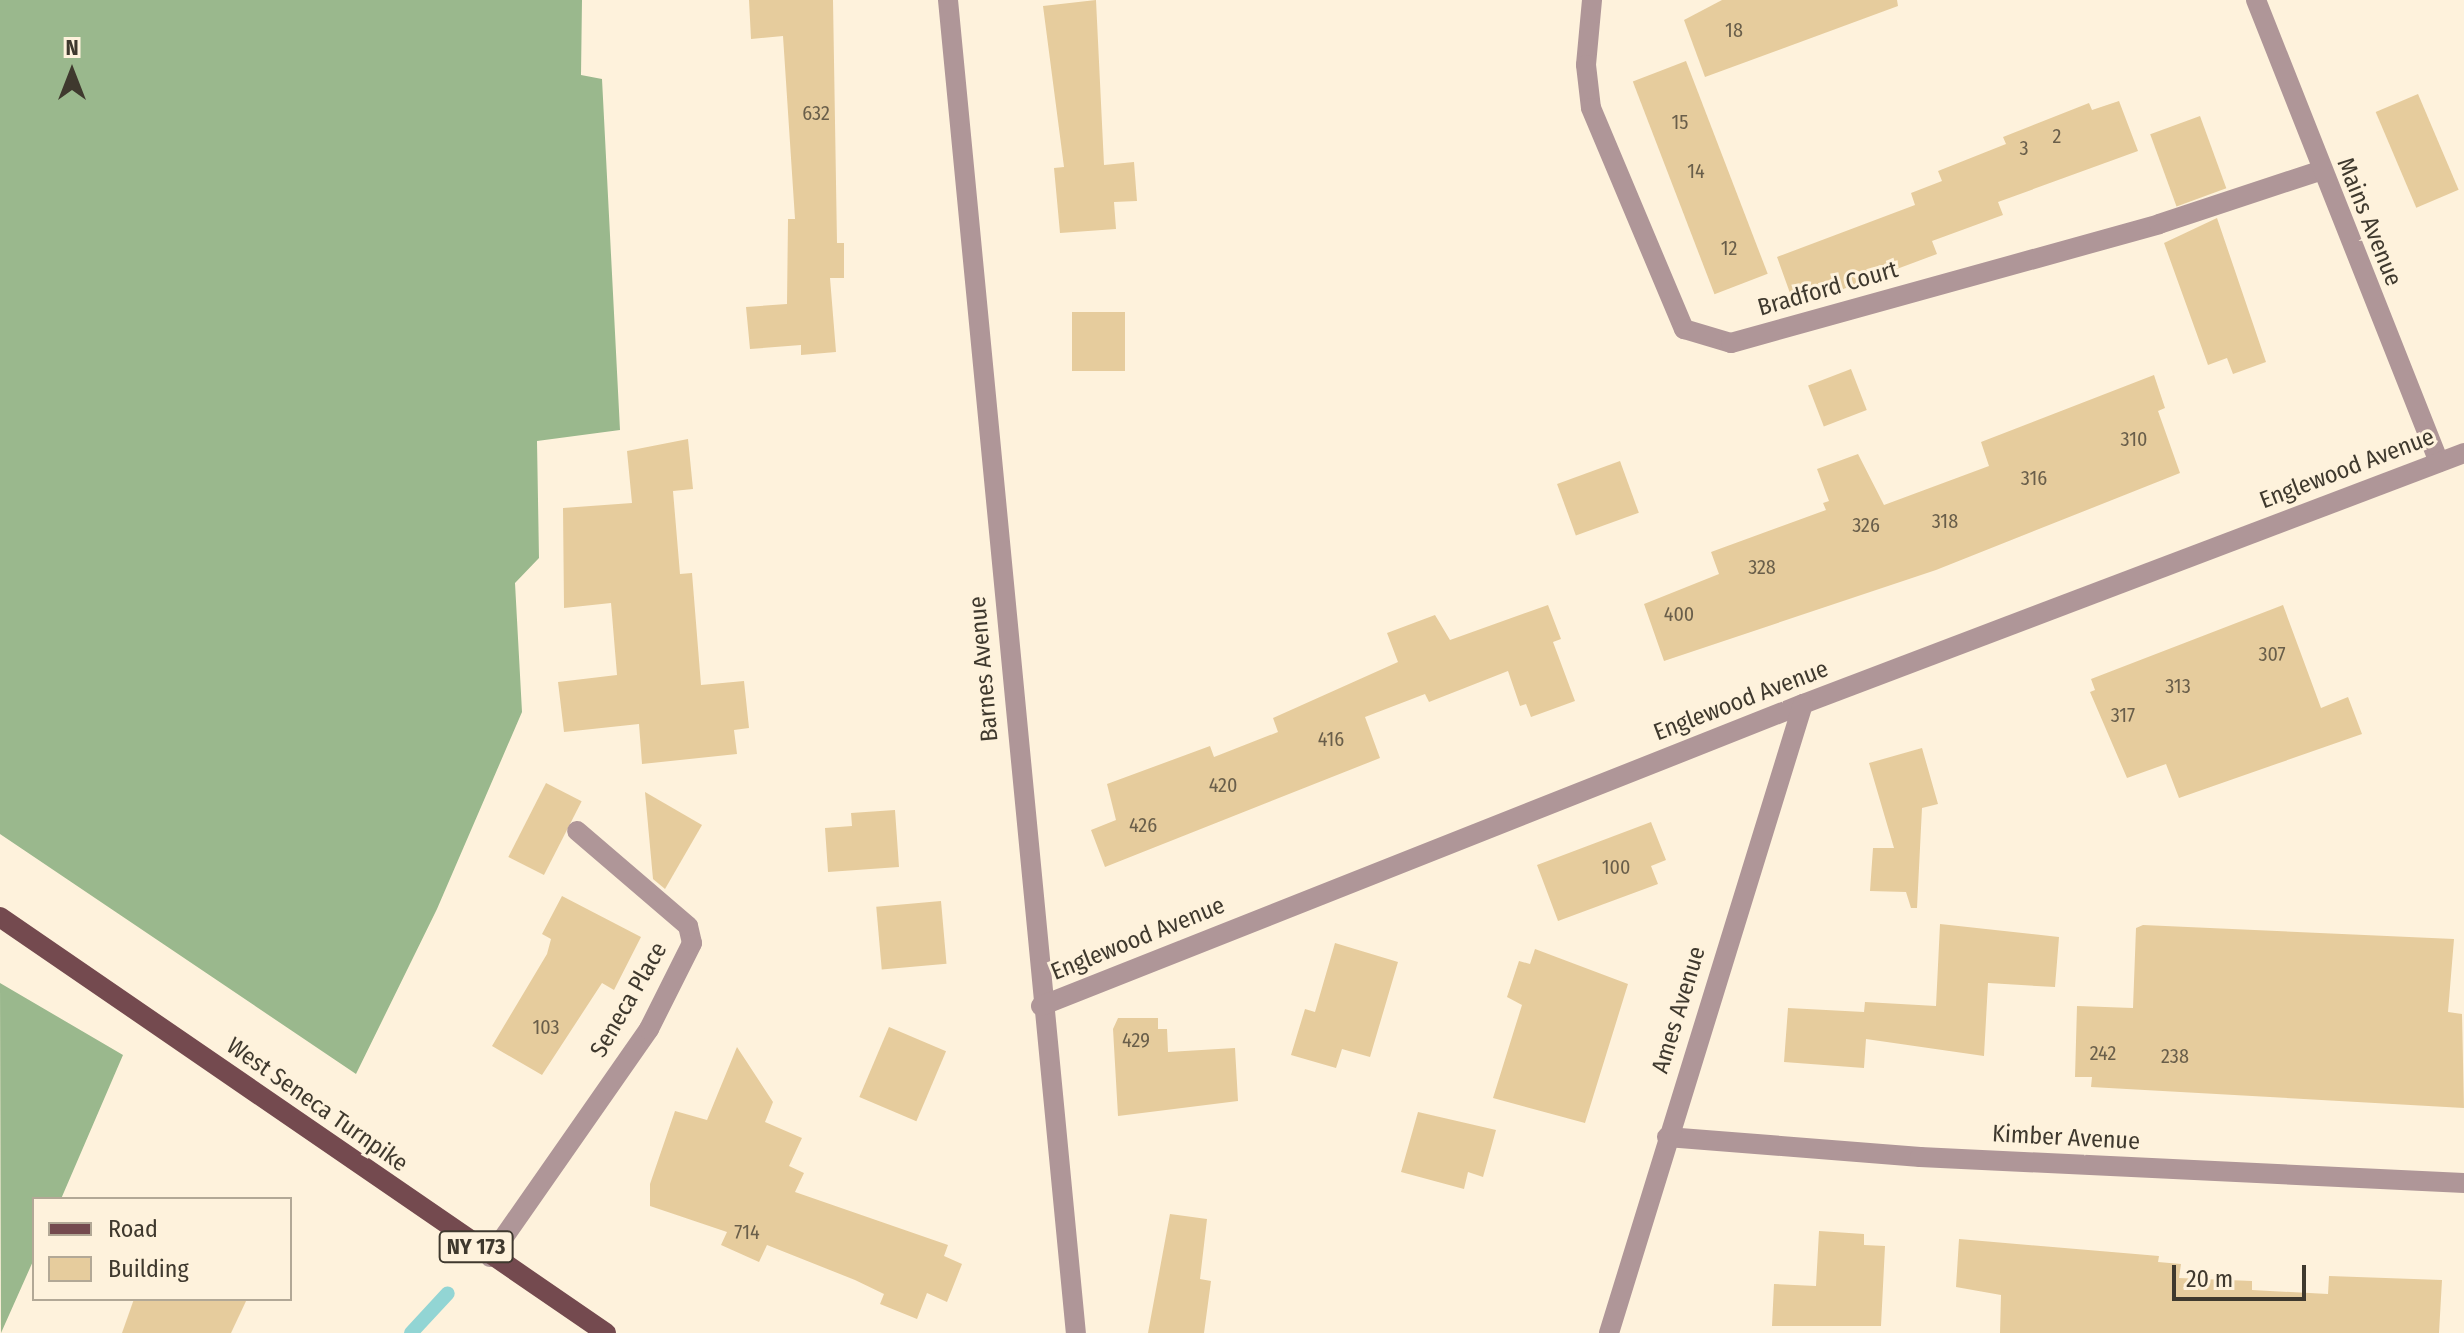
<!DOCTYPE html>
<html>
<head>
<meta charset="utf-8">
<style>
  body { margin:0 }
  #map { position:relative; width:2464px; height:1333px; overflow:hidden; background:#fef2dc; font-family:"Fira Sans Condensed",sans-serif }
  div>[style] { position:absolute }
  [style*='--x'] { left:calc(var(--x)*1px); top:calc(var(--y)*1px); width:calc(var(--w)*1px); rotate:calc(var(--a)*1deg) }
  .forest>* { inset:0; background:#9ab88d }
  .stream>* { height:14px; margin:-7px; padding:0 7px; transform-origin:7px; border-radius:7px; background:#92d5d4 }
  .building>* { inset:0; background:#e6cc9d; transform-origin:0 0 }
  .minor>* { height:20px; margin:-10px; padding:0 10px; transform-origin:10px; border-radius:10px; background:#af9698 }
  .major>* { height:20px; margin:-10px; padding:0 10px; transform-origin:10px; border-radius:10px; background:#744a4f }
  span { translate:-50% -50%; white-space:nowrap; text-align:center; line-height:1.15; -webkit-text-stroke:6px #fef2dc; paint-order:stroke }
  .number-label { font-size:20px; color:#695e4a }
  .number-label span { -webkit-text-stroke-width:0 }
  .shield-label span { padding:2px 6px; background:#fef2dc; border:2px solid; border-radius:6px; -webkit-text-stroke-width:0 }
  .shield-label { font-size:22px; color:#3f392e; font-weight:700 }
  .street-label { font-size:24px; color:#3f392e }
  .legend { position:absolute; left:32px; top:1197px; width:260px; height:104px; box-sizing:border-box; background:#fef2dc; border:2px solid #b2a896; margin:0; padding:10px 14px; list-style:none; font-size:24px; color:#3f392e }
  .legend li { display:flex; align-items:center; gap:16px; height:40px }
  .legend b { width:40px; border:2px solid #b2a896 }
  .north { position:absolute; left:32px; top:32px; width:80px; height:80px; -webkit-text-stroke:6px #fef2dc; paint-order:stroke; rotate:0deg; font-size:22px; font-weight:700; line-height:32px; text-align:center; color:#3f392e }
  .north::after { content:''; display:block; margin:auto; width:28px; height:36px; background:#3f392e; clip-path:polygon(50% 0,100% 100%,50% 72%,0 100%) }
  .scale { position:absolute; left:2172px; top:1265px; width:134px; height:36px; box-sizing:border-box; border:4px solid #3f392e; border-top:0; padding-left:10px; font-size:24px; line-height:28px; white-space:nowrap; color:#3f392e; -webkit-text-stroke:6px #fef2dc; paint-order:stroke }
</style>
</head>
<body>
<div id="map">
  <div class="forest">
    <i style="clip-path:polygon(0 0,582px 0,581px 75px,602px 79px,620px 430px,537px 441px,539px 558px,515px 583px,522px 712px,437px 909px,356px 1074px,0 834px)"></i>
    <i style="clip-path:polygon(0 983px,123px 1055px,61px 1199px,34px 1199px,34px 1259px,1px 1333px)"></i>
  </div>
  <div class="stream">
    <i style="--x:411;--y:1333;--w:54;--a:-47.2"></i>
  </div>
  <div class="building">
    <i style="clip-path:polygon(749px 0,833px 0,837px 243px,844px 243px,844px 278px,830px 278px,836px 352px,801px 355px,801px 345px,750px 349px,746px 307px,787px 304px,788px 219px,795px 219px,783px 36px,751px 39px)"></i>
    <i style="clip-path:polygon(1096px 0,1104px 165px,1134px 162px,1137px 201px,1114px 202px,1116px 229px,1060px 233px,1054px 168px,1064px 167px,1043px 6px)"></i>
    <i style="clip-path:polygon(1722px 0,1897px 0,1898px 6px,1705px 77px,1684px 20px)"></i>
    <i style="left:1686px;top:61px;width:228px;height:57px;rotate:69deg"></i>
    <i style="left:2418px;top:94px;width:104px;height:46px;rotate:67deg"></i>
    <i style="clip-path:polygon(2119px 101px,2138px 151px,1998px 202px,2003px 215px,1932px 241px,1937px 254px,1795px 307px,1777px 257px,1915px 205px,1911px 193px,1942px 181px,1938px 171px,2006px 144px,2003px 137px,2089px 103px,2092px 110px)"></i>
    <i style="left:2200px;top:116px;width:77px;height:53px;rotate:70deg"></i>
    <i style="clip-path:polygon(2217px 218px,2266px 362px,2233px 374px,2227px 358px,2208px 365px,2164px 243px)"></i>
    <i style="left:1072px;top:312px;width:53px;height:59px"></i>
    <i style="left:1851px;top:369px;width:44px;height:46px;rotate:69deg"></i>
    <i style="clip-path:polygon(2154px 375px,2165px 408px,2158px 411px,2180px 473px,1936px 570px,1664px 661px,1644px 604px,1719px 574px,1711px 552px,1826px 510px,1823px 503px,1829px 501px,1817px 469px,1858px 454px,1884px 505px,1989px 466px,1981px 442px)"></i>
    <i style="clip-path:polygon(688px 439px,693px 489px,673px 491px,680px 574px,692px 573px,701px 685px,744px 681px,749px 728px,734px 730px,737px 754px,642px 764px,639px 724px,564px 732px,558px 682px,617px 675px,611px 603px,564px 608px,563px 508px,632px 503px,627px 451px)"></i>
    <i style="left:1620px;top:461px;width:55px;height:67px;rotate:70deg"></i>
    <i style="clip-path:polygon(1548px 605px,1561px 639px,1553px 642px,1575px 701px,1531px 717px,1526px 704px,1520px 706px,1508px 671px,1429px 702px,1425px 694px,1365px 717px,1380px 758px,1105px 867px,1091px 830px,1116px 820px,1107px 784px,1210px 746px,1214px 757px,1278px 732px,1273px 718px,1398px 662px,1387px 633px,1435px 615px,1450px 640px)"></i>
    <i style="clip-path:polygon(2283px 605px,2321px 708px,2348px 697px,2362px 734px,2179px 798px,2166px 764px,2127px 778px,2090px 692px,2095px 690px,2091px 679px)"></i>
    <i style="clip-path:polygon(1922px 748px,1938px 804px,1922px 808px,1917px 908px,1911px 908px,1906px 892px,1870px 891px,1873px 848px,1894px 848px,1869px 763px)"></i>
    <i style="left:546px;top:783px;width:40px;height:83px;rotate:27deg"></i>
    <i style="clip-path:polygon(645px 792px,702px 825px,665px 889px,653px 879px)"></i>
    <i style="clip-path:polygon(895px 810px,899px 867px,828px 872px,825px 828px,852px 826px,851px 813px)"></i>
    <i style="clip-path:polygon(1651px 822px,1666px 860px,1651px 866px,1658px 884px,1558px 921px,1537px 865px)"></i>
    <i style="clip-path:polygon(562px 896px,641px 937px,614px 990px,602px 983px,542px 1075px,492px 1046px,547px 954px,551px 939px,542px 934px)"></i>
    <i style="left:941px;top:901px;width:63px;height:65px;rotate:85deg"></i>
    <i style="clip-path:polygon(1940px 924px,2059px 937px,2055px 987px,1988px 983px,1984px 1056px,1866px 1039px,1864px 1068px,1784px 1062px,1788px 1008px,1864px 1012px,1865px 1002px,1936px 1006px)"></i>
    <i style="clip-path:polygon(2143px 925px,2454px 939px,2448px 1012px,2462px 1014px,2464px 1108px,2091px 1087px,2092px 1077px,2075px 1077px,2077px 1006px,2133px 1008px,2136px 928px)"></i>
    <i style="clip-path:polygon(1335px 943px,1398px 962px,1370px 1057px,1342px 1049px,1336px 1068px,1291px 1055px,1305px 1009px,1315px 1012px)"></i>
    <i style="clip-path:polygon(1535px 949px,1628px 984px,1585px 1123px,1493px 1098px,1522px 1005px,1507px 997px,1519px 961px,1530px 964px)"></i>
    <i style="clip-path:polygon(1118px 1018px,1158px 1018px,1158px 1029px,1167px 1029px,1168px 1052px,1235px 1048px,1238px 1101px,1118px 1116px,1113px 1029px)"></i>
    <i style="left:889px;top:1027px;width:62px;height:76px;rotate:23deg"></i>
    <i style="clip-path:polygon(737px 1047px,773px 1102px,765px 1122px,802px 1138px,789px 1166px,804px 1173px,795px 1192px,948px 1245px,944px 1256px,962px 1264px,947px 1302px,927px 1293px,917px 1319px,880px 1304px,884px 1294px,855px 1280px,767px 1245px,759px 1262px,721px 1245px,727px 1232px,650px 1206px,650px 1184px,675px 1111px,707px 1120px)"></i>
    <i style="clip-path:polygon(1418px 1112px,1496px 1130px,1483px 1177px,1468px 1172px,1464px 1189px,1401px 1172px)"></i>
    <i style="clip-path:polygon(1170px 1214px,1207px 1219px,1200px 1279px,1211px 1281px,1204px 1333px,1148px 1333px)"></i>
    <i style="clip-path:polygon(1819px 1231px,1864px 1234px,1864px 1245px,1885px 1246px,1881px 1326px,1772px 1326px,1774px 1284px,1816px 1286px)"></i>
    <i style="clip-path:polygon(1959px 1239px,2159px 1256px,2158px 1262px,2181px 1264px,2179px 1278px,2252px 1281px,2252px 1290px,2328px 1294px,2329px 1276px,2442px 1280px,2439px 1333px,2000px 1333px,2001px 1295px,1956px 1287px)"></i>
    <i style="clip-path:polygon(134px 1299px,247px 1299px,231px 1333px,122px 1333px)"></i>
  </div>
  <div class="minor">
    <i style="--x:948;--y:0;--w:1339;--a:84.52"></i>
    <i style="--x:1592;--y:0;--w:65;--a:95.3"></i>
    <i style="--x:1586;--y:65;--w:43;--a:83.4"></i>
    <i style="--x:1591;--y:108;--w:240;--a:67.2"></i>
    <i style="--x:1684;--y:329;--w:49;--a:16.6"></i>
    <i style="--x:1731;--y:343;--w:444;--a:-15.5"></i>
    <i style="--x:2159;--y:224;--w:169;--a:-18.3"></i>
    <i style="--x:2256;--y:0;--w:497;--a:68.4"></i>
    <i style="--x:1041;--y:1006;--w:820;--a:-21.62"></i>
    <i style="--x:1803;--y:704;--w:707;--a:-20.79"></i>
    <i style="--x:1667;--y:1137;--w:254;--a:4.5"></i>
    <i style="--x:1920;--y:1157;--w:545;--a:2.74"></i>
    <i style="--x:490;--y:1257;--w:278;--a:-55.1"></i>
    <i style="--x:649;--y:1029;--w:96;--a:-63.4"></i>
    <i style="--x:692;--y:943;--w:17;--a:-103"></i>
    <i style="--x:688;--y:926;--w:146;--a:-139.4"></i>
    <i style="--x:1609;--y:1333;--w:658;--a:-72.86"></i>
  </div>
  <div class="major">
    <i style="--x:0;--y:917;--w:735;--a:34.47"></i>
  </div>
  <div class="number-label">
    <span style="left:1734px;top:30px">18</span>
    <span style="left:816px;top:113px">632</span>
    <span style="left:1680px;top:122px">15</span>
    <span style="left:2057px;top:136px">2</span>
    <span style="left:2024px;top:148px">3</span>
    <span style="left:1696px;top:171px">14</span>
    <span style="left:1729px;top:248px">12</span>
    <span style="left:2134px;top:439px">310</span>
    <span style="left:2034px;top:478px">316</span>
    <span style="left:1945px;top:521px">318</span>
    <span style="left:1866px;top:525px">326</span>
    <span style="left:1762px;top:567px">328</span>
    <span style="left:1679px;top:614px">400</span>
    <span style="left:2272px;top:654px">307</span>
    <span style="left:2178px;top:686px">313</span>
    <span style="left:2123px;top:715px">317</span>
    <span style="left:1331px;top:739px">416</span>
    <span style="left:1223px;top:785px">420</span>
    <span style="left:1143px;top:825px">426</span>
    <span style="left:1616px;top:867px">100</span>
    <span style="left:546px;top:1027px">103</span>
    <span style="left:1136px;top:1040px">429</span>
    <span style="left:2103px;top:1053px">242</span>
    <span style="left:2175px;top:1056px">238</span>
    <span style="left:747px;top:1232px">714</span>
  </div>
  <div class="shield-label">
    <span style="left:476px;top:1247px">NY 173</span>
  </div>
  <div class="street-label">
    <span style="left:2369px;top:222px;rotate:68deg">Mains Avenue</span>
    <span style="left:1828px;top:289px;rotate:-16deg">Bradford Court</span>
    <span style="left:2347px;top:469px;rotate:-21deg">Englewood Avenue</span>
    <span style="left:984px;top:669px;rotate:-95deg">Barnes Avenue</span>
    <span style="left:1741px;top:701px;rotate:-21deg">Englewood Avenue</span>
    <span style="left:1138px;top:939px;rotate:-22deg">Englewood Avenue</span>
    <span style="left:629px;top:1000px;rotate:-60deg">Seneca Place</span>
    <span style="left:1679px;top:1010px;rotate:-73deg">Ames Avenue</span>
    <span style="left:317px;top:1105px;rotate:35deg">West Seneca Turnpike</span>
    <span style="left:2066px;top:1138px;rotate:3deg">Kimber Avenue</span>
  </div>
  <ul class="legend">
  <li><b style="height:10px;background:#744a4f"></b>Road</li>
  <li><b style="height:22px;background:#e6cc9d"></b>Building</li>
  </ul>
  <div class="north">N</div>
  <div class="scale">20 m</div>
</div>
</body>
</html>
